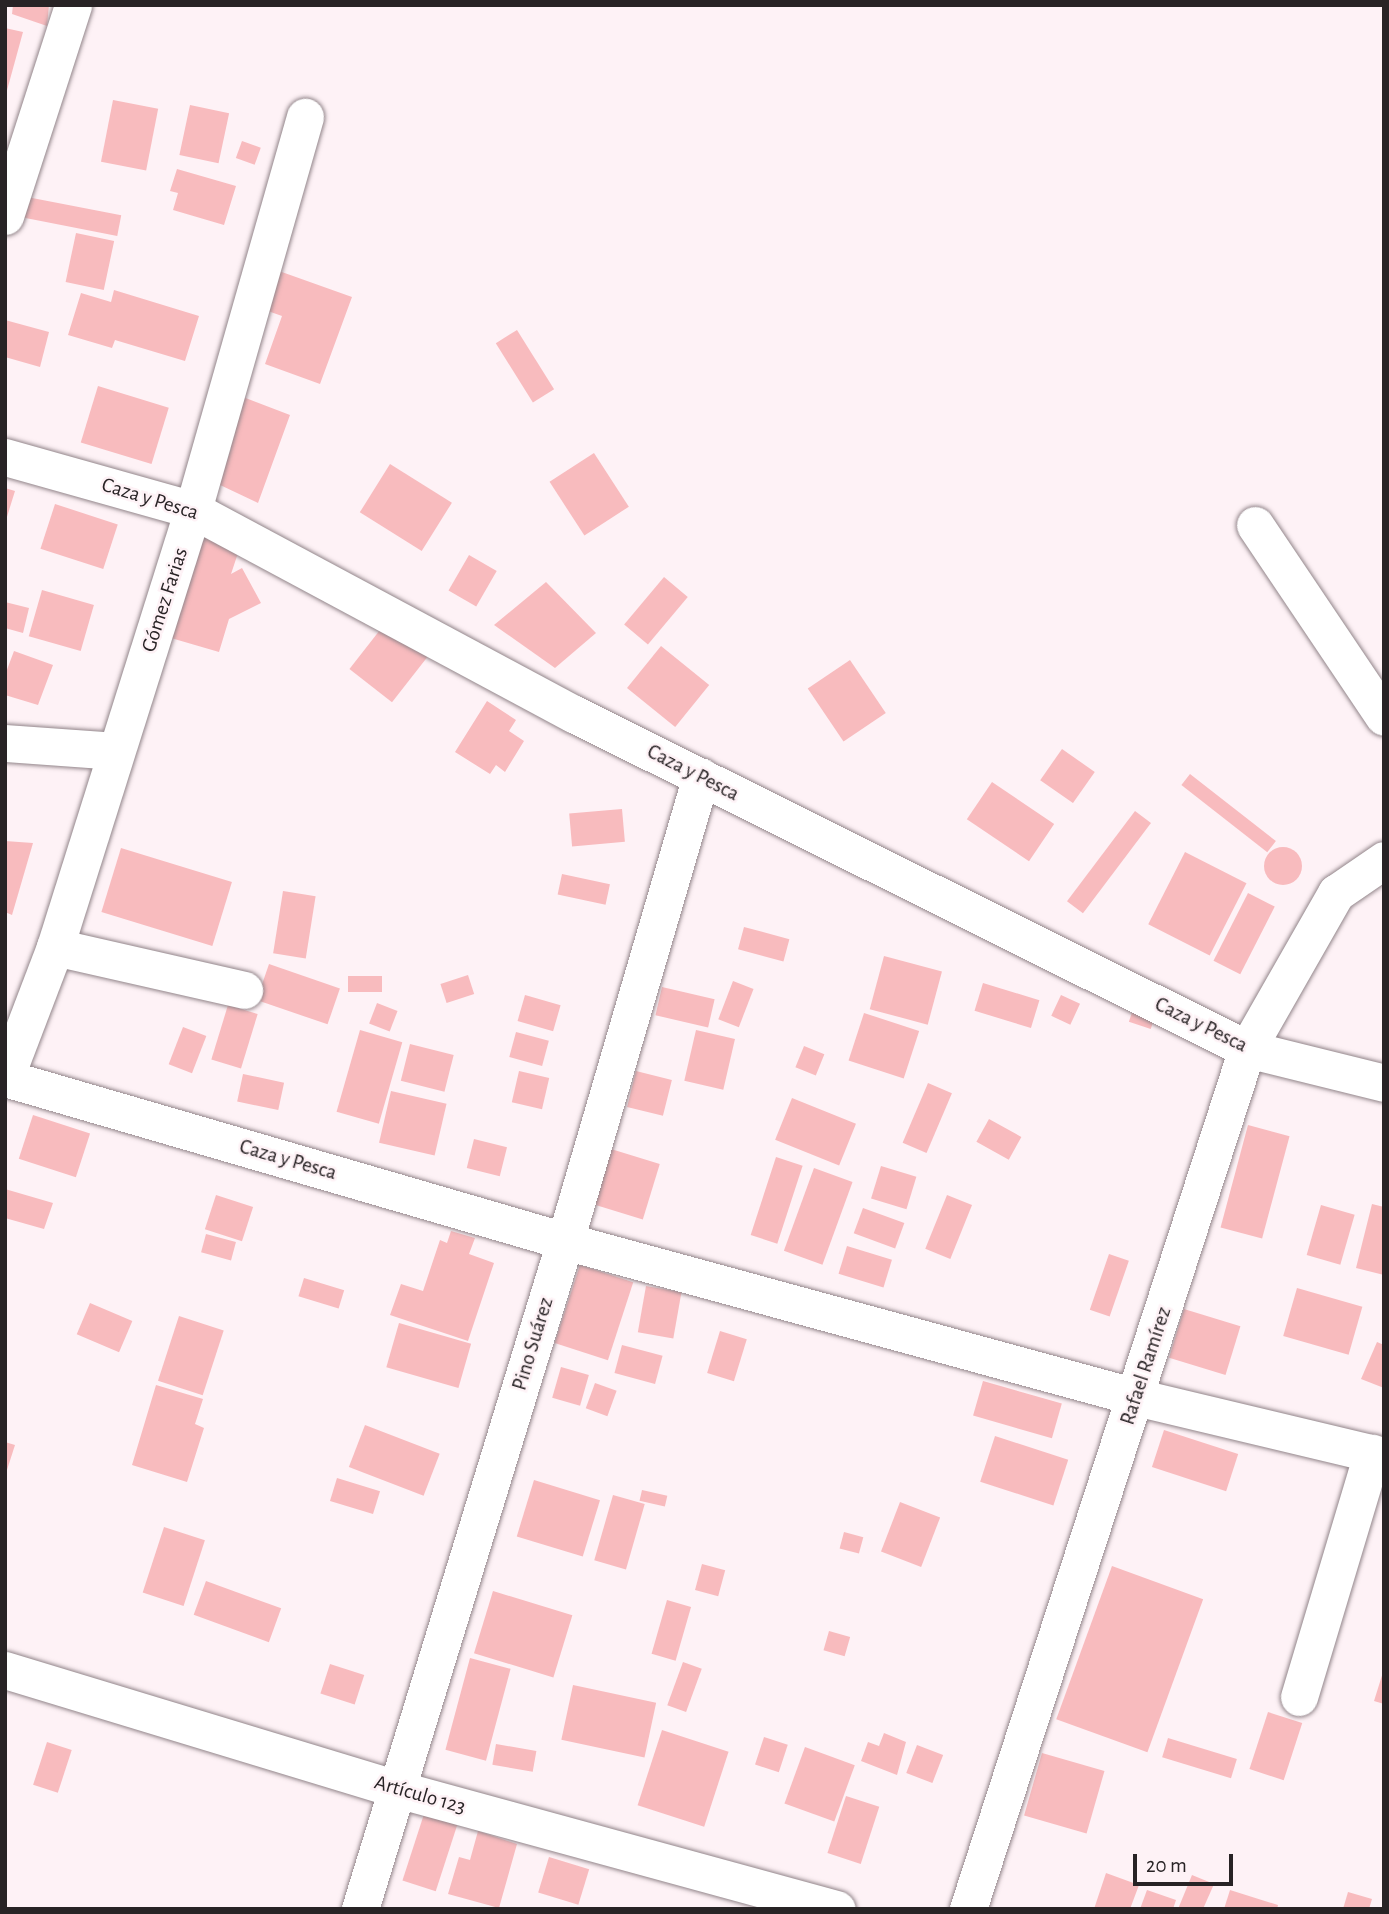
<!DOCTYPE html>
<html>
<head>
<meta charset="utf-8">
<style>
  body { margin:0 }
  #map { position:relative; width:1389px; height:1914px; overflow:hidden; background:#fef2f6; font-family:"Alegreya Sans",sans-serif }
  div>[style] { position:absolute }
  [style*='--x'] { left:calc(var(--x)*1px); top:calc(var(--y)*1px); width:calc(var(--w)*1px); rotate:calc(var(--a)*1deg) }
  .building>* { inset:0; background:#f8bbbe; transform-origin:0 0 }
  .round { border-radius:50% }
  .roads { filter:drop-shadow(0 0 2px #92858a) drop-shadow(0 0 2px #92858a) }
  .minor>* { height:37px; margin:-18.5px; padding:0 18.5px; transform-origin:18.5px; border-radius:18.5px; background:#fff }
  span { translate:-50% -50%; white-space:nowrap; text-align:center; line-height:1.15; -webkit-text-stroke:5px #fef2f6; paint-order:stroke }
  .street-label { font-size:21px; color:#282325 }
  .frame { position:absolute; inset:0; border:7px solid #282325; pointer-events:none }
  .scale { position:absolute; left:1133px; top:1854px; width:100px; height:32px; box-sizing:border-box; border:4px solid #282325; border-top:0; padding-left:9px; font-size:21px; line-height:24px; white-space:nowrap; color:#282325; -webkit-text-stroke:5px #fef2f6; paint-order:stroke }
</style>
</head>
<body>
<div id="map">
  <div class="building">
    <i style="clip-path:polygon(13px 5px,49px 5px,47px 26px,12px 14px)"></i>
    <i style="clip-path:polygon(5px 28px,23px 32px,6px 94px,5px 94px)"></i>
    <i style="left:113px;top:100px;width:46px;height:63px;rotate:11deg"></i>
    <i style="left:190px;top:105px;width:40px;height:51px;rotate:12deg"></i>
    <i style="left:242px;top:141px;width:20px;height:18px;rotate:20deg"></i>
    <i style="clip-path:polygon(177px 169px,236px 186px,224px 225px,173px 210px,178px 193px,170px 191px)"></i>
    <i style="left:27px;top:197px;width:96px;height:21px;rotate:11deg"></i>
    <i style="left:76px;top:233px;width:39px;height:50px;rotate:12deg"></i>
    <i style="clip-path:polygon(279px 271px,352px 297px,320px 384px,265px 364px,282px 316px,265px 310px)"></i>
    <i style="clip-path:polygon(114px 290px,199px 316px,185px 361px,115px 340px,112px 348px,68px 335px,81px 293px,111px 302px)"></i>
    <i style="clip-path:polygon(5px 320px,49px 332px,40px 367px,5px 357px)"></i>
    <i style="left:517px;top:330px;width:70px;height:25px;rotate:58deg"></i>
    <i style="left:98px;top:386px;width:74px;height:59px;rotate:17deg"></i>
    <i style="clip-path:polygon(243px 397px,290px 415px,258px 503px,218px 484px,231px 449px,224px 443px)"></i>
    <i style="left:594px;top:453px;width:64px;height:53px;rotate:57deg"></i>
    <i style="left:390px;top:464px;width:73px;height:57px;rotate:32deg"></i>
    <i style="clip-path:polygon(5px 488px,15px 491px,6px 520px,5px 520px)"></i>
    <i style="left:55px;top:504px;width:66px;height:47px;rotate:18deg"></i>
    <i style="clip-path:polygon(203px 536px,240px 547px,231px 574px,242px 568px,261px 603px,229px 619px,219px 652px,171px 638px)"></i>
    <i style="left:469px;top:555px;width:32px;height:41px;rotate:30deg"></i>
    <i style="left:664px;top:577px;width:31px;height:62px;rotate:40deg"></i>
    <i style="clip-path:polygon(546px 582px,596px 633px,555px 668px,494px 625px)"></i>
    <i style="left:42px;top:590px;width:54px;height:48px;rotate:16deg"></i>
    <i style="clip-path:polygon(5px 602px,29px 608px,23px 633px,5px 628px)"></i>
    <i style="left:387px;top:621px;width:54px;height:61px;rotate:38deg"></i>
    <i style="left:661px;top:646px;width:62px;height:54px;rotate:39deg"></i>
    <i style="clip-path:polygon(14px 651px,53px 665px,38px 705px,5px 695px,5px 675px)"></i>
    <i style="left:850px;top:660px;width:64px;height:51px;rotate:56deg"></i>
    <i style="clip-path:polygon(487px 701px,516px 720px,509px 731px,524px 741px,505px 772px,496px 765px,490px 774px,455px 752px)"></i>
    <i style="left:1062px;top:749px;width:40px;height:38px;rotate:35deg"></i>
    <i style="left:1190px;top:774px;width:109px;height:14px;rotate:38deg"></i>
    <i style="left:992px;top:782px;width:75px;height:45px;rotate:34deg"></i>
    <i style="left:622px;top:809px;width:33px;height:53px;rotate:85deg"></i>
    <i style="left:1135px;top:811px;width:20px;height:113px;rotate:37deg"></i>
    <i style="clip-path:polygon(5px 841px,33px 843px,12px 915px,5px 912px)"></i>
    <i class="round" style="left:1264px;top:847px;width:38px;height:38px"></i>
    <i style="left:121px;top:848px;width:116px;height:67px;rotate:17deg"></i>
    <i style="left:1185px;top:852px;width:69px;height:81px;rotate:27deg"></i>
    <i style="left:562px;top:874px;width:49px;height:21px;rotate:12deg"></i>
    <i style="left:283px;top:891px;width:33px;height:63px;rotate:9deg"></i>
    <i style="left:1248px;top:893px;width:30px;height:76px;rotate:27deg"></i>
    <i style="left:744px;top:927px;width:47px;height:23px;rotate:15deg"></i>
    <i style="left:884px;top:956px;width:60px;height:55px;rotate:15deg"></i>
    <i style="left:269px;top:964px;width:75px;height:38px;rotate:19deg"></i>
    <i style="left:468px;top:975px;width:20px;height:29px;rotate:72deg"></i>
    <i style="left:348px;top:976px;width:34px;height:16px"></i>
    <i style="left:733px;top:981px;width:22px;height:41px;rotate:21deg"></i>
    <i style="left:983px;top:983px;width:59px;height:29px;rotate:17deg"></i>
    <i style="left:662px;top:987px;width:54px;height:29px;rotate:13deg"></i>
    <i style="left:525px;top:995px;width:37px;height:27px;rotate:16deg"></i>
    <i style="left:1061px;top:995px;width:21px;height:23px;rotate:25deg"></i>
    <i style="left:1136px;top:1000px;width:23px;height:23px;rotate:18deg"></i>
    <i style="left:377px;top:1003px;width:22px;height:22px;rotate:21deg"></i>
    <i style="left:228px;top:1005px;width:31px;height:57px;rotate:17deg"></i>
    <i style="left:864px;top:1013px;width:58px;height:50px;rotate:18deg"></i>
    <i style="left:183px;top:1027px;width:25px;height:40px;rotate:21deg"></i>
    <i style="left:360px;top:1030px;width:44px;height:85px;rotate:16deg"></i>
    <i style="left:696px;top:1030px;width:40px;height:52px;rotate:13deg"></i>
    <i style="left:516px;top:1032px;width:34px;height:26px;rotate:15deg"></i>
    <i style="left:410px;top:1044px;width:45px;height:38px;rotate:14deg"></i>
    <i style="left:804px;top:1046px;width:22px;height:23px;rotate:22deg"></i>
    <i style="left:519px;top:1071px;width:31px;height:32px;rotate:13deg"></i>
    <i style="left:636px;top:1071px;width:37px;height:37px;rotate:14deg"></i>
    <i style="left:243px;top:1074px;width:42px;height:28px;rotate:12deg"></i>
    <i style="left:928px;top:1083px;width:26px;height:65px;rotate:23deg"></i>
    <i style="left:391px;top:1091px;width:57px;height:53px;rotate:13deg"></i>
    <i style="left:792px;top:1098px;width:69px;height:45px;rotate:22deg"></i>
    <i style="left:33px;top:1115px;width:60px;height:46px;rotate:18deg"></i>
    <i style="left:989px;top:1119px;width:37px;height:26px;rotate:29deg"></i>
    <i style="left:1248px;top:1125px;width:43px;height:106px;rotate:15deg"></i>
    <i style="left:474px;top:1139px;width:34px;height:30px;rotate:14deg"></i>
    <i style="left:611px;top:1149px;width:51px;height:58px;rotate:17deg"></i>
    <i style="left:776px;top:1157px;width:28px;height:82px;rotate:18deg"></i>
    <i style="left:881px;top:1166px;width:37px;height:34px;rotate:17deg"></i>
    <i style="left:814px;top:1168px;width:41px;height:88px;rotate:20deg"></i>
    <i style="clip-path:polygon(5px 1189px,53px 1203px,44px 1229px,5px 1218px)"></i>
    <i style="left:216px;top:1195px;width:39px;height:36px;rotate:18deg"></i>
    <i style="left:947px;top:1195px;width:27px;height:58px;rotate:22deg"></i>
    <i style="clip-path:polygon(1372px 1204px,1384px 1207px,1384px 1275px,1356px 1268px)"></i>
    <i style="left:1321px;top:1205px;width:35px;height:52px;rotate:16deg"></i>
    <i style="left:863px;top:1208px;width:44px;height:27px;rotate:20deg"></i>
    <i style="clip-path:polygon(451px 1231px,475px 1238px,469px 1254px,494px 1263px,468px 1341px,390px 1315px,401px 1284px,423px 1291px,440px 1240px,447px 1243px)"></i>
    <i style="left:206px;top:1234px;width:31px;height:19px;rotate:15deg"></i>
    <i style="left:847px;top:1246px;width:47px;height:29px;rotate:17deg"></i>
    <i style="left:1109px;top:1254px;width:21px;height:59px;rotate:19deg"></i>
    <i style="left:580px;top:1265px;width:56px;height:82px;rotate:18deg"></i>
    <i style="left:304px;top:1278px;width:42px;height:19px;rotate:17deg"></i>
    <i style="left:646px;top:1286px;width:36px;height:47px;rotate:10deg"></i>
    <i style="left:1297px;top:1288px;width:68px;height:50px;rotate:16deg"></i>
    <i style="left:90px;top:1303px;width:46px;height:34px;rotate:23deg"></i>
    <i style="left:1184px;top:1309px;width:59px;height:51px;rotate:17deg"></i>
    <i style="left:179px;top:1316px;width:47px;height:68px;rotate:18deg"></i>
    <i style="left:399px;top:1323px;width:75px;height:46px;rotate:16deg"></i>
    <i style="left:720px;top:1331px;width:28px;height:44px;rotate:17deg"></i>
    <i style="clip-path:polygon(1377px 1342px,1384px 1345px,1384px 1388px,1361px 1379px)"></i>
    <i style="left:622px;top:1345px;width:42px;height:29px;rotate:15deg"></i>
    <i style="left:561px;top:1367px;width:29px;height:32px;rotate:16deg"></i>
    <i style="left:983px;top:1381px;width:82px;height:36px;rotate:16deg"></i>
    <i style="left:595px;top:1383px;width:23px;height:27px;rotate:20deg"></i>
    <i style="clip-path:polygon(156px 1385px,203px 1399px,195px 1424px,204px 1428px,187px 1482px,132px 1465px)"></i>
    <i style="left:365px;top:1425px;width:80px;height:45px;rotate:21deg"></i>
    <i style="left:1164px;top:1430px;width:78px;height:39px;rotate:18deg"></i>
    <i style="left:995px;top:1436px;width:77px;height:48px;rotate:18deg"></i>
    <i style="clip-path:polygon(5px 1442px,15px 1445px,6px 1473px,5px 1473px)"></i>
    <i style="left:337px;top:1478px;width:45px;height:24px;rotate:17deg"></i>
    <i style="left:534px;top:1480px;width:69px;height:59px;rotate:17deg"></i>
    <i style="left:642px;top:1490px;width:26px;height:11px;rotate:13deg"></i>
    <i style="left:613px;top:1495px;width:33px;height:68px;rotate:16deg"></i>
    <i style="left:900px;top:1502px;width:43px;height:53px;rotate:21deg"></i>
    <i style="left:164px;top:1527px;width:43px;height:69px;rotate:18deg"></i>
    <i style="left:844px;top:1532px;width:20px;height:17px;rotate:15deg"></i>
    <i style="left:702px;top:1564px;width:24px;height:27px;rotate:15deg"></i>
    <i style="left:1112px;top:1566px;width:97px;height:163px;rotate:20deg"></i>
    <i style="left:206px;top:1581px;width:80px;height:36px;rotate:20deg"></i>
    <i style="left:493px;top:1591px;width:83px;height:65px;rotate:17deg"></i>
    <i style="left:667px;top:1600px;width:25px;height:56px;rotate:16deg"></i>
    <i style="left:829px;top:1631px;width:22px;height:20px;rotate:16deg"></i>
    <i style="left:470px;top:1658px;width:42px;height:95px;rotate:15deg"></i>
    <i style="left:683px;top:1662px;width:20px;height:46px;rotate:20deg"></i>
    <i style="left:330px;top:1664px;width:36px;height:31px;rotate:18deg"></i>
    <i style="clip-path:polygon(1384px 1669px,1384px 1704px,1374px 1701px)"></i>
    <i style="left:573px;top:1685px;width:85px;height:56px;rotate:12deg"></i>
    <i style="left:1268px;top:1712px;width:36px;height:60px;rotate:18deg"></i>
    <i style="left:662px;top:1730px;width:70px;height:79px;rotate:18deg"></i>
    <i style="clip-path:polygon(884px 1733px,906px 1742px,897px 1775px,861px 1761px,868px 1742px,879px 1746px)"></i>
    <i style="left:764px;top:1737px;width:25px;height:29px;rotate:18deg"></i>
    <i style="left:1168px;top:1738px;width:72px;height:20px;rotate:17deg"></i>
    <i style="left:47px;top:1742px;width:26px;height:45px;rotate:18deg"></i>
    <i style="left:496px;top:1744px;width:41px;height:21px;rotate:10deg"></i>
    <i style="left:917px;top:1745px;width:28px;height:30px;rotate:21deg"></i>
    <i style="left:805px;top:1747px;width:53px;height:60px;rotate:20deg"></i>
    <i style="left:1042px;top:1753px;width:65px;height:65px;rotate:16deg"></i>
    <i style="left:846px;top:1796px;width:35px;height:60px;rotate:18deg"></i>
    <i style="left:425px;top:1811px;width:35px;height:73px;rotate:18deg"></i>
    <i style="clip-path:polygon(478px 1831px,517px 1844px,499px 1908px,448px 1894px,459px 1857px,470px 1860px)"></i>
    <i style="left:549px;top:1857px;width:42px;height:37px;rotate:17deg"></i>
    <i style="clip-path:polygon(1106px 1873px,1139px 1885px,1130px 1909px,1094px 1909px)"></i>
    <i style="clip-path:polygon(1192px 1875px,1214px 1884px,1203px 1909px,1178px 1909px)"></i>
    <i style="clip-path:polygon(1147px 1890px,1176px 1900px,1173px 1909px,1140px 1909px)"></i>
    <i style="clip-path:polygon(1230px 1890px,1278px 1905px,1277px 1909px,1224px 1909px)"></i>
    <i style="clip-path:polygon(1348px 1892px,1372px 1899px,1369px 1909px,1343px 1909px)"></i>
  </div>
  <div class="roads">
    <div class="minor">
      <i style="--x:5;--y:216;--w:222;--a:-72.1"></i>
      <i style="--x:5;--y:457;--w:195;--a:15.7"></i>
      <i style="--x:193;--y:510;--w:432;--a:28.2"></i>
      <i style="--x:574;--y:714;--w:752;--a:26.46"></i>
      <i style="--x:1247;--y:1049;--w:141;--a:13.9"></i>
      <i style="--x:1255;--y:525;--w:231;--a:56.1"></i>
      <i style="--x:5;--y:743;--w:111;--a:4.1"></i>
      <i style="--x:55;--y:947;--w:194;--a:12.8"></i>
      <i style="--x:5;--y:1078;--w:583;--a:16.23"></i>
      <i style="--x:565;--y:1241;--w:592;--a:15.28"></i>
      <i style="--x:1136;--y:1397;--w:255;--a:13.4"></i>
      <i style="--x:5;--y:1078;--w:140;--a:-69.1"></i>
      <i style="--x:55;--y:947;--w:458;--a:-72.5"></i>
      <i style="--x:193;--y:510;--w:409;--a:-74.1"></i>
      <i style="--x:5;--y:1670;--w:410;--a:16.9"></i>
      <i style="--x:397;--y:1789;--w:456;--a:15.3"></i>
      <i style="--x:1299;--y:1697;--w:255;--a:-73.3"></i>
      <i style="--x:360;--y:1909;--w:699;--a:-72.94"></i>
      <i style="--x:565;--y:1241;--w:484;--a:-73.7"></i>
      <i style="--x:968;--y:1909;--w:904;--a:-72.03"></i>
      <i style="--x:1247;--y:1049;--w:180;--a:-60.3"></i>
      <i style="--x:1336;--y:893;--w:58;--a:-34.5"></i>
    </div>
  </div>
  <div class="street-label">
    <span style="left:150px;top:499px;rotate:17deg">Caza y Pesca</span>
    <span style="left:165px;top:600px;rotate:-72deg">Gómez Farias</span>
    <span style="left:693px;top:773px;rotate:27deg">Caza y Pesca</span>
    <span style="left:1201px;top:1025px;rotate:26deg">Caza y Pesca</span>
    <span style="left:288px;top:1160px;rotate:16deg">Caza y Pesca</span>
    <span style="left:533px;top:1344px;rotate:-73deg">Pino Suárez</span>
    <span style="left:1146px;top:1366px;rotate:-72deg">Rafael Ramírez</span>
    <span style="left:420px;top:1795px;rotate:16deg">Artículo 123</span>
  </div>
  <div class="frame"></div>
  <div class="scale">20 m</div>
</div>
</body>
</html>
